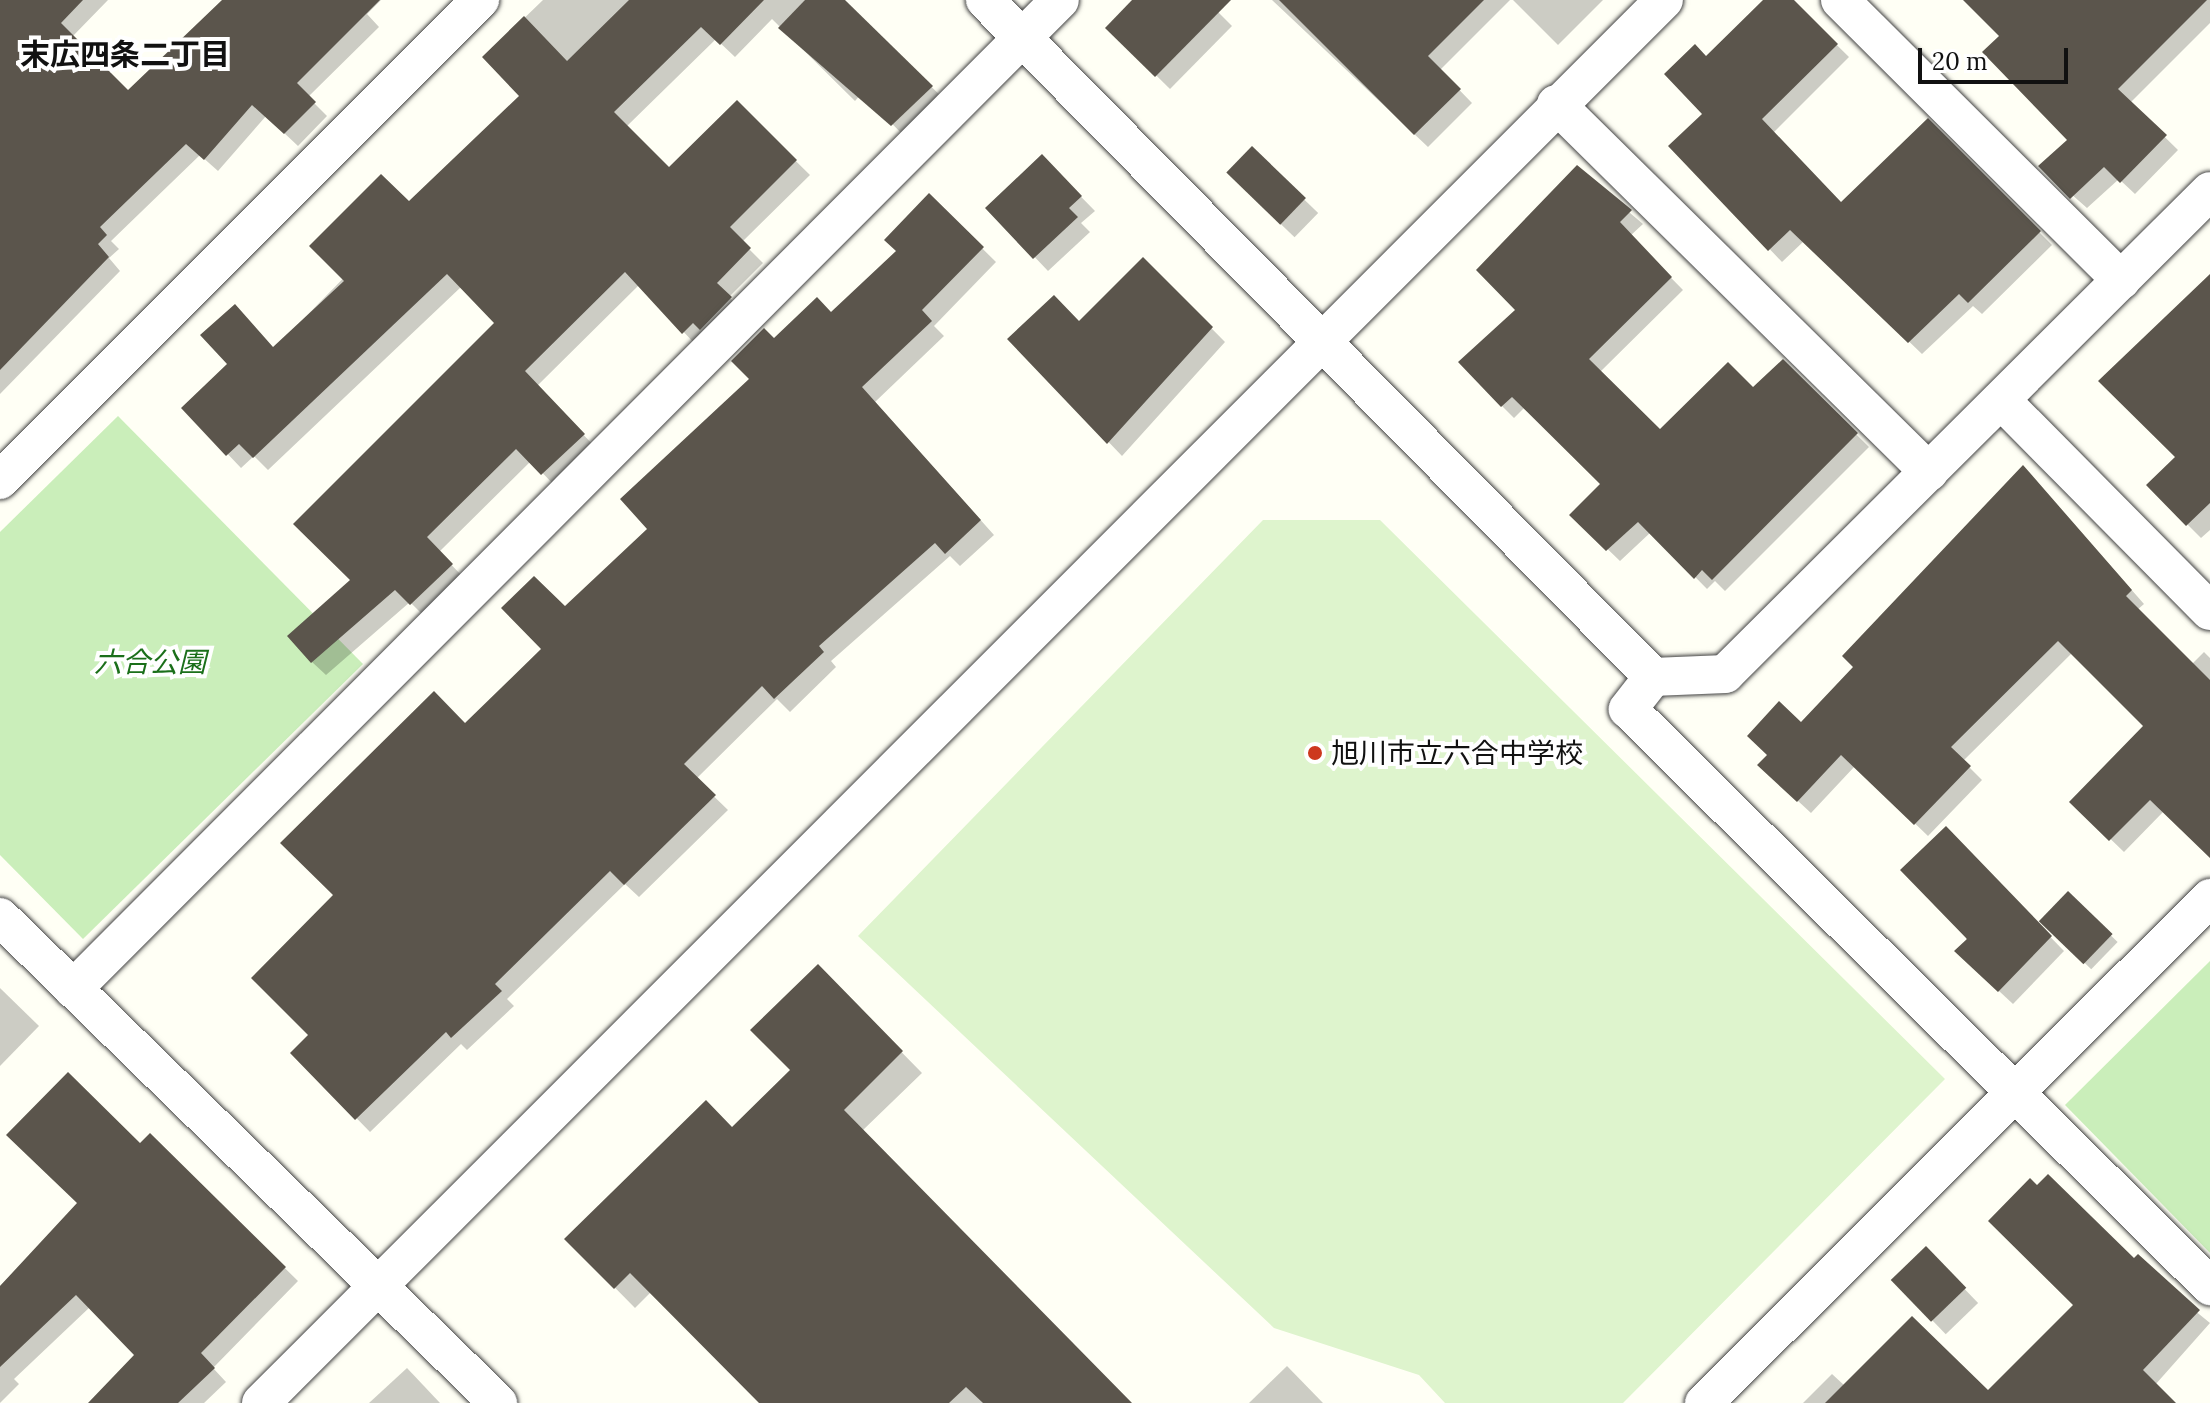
<!DOCTYPE html>
<html>
<head>
<meta charset="utf-8">
<style>
  body { margin:0 }
  #map { position:relative; width:2210px; height:1403px; overflow:hidden; background:#fffff5; font-family:Lora,"Noto Sans JP",serif }
  div>[style] { position:absolute }
  [style*='--x'] { left:calc(var(--x)*1px); top:calc(var(--y)*1px); width:calc(var(--w)*1px); rotate:calc(var(--a)*1deg) }
  .green>* { inset:0; background:#caeeba }
  .pitch>* { inset:0; background:#def4cd }
  .shadow>* { inset:0; background:#0003; transform-origin:0 0 }
  .building>* { inset:0; background:#5b554c; transform-origin:0 0 }
  .roads { filter:drop-shadow(0 0 2px #444) drop-shadow(0 0 2px #444) }
  .street>* { height:38px; margin:-19px; padding:0 19px; transform-origin:19px; border-radius:19px; background:#fff }
  .dots>* { width:22px; height:22px; translate:-50% -50%; box-sizing:border-box; border:4px solid #fff; border-radius:50% }
  span { translate:-50% -50%; white-space:nowrap; text-align:center; line-height:1.15; -webkit-text-stroke:8px #fff; paint-order:stroke }
  .park-label { font-size:28px; color:#1b6f1a; font-style:italic }
  .poi-label { font-size:28px; color:#111 }
  .left { translate:0 -50%; text-align:left }
  .neighbourhood-label { font-size:30px; color:#111; font-weight:700 }
  .scale { position:absolute; left:1918px; top:48px; width:150px; height:36px; box-sizing:border-box; border:4px solid #111; border-top:0; padding-left:10px; font-size:24px; line-height:28px; white-space:nowrap; color:#111; -webkit-text-stroke:6px #fff; paint-order:stroke }
</style>
</head>
<body>
<div id="map">
  <div class="green">
    <i style="clip-path:polygon(118px 416px,363px 664px,83px 939px,0 855px,0 532px)"></i>
    <i style="clip-path:polygon(2210px 961px,2210px 1253px,2065px 1105px)"></i>
  </div>
  <div class="pitch">
    <i style="clip-path:polygon(1263px 520px,1380px 520px,1945px 1079px,1623px 1403px,1445px 1403px,1419px 1375px,1274px 1328px,858px 936px)"></i>
  </div>
  <div class="shadow">
    <i style="clip-path:polygon(0 0,108px 0,72px 37px,128px 93px,223px 0,381px 0,367px 14px,379px 27px,308px 97px,327px 116px,298px 146px,266px 116px,218px 171px,200px 155px,111px 241px,119px 249px,109px 258px,120px 271px,0 394px)"></i>
    <i style="clip-path:polygon(543px 0,842px 0,946px 101px,906px 138px,862px 93px,855px 101px,772px 19px,735px 57px,716px 39px,626px 127px,669px 170px,737px 103px,810px 175px,742px 242px,763px 263px,729px 297px,744px 312px,697px 346px,639px 285px,537px 386px,597px 449px,556px 487px,531px 461px,439px 552px,465px 579px,425px 617px,410px 602px,326px 675px,312px 662px,497px 323px,461px 287px,268px 470px,254px 456px,241px 468px,184px 408px,274px 349px,522px 96px,484px 57px)"></i>
    <i style="clip-path:polygon(1135px 0,1206px 0,1232px 26px,1170px 89px,1108px 28px)"></i>
    <i style="clip-path:polygon(1272px 0,1510px 0,1440px 70px,1472px 103px,1428px 147px)"></i>
    <i style="clip-path:polygon(1513px 0,1603px 0,1558px 45px)"></i>
    <i style="clip-path:polygon(1766px 0,1791px 0,1849px 57px,1773px 133px,1841px 204px,1928px 121px,2052px 245px,1982px 314px,1973px 306px,1922px 354px,1804px 241px,1782px 262px,1671px 146px,1705px 114px,1706px 59px)"></i>
    <i style="clip-path:polygon(1965px 0,2210px 0,2210px 23px,2130px 103px,2178px 150px,2135px 194px,2119px 179px,2087px 208px,2054px 179px,2069px 140px,2001px 36px)"></i>
    <i style="left:1252px;top:149px;width:92px;height:34px;rotate:44deg"></i>
    <i style="clip-path:polygon(1042px 157px,1095px 211px,1081px 223px,1090px 232px,1048px 271px,988px 208px)"></i>
    <i style="clip-path:polygon(1577px 168px,1643px 224px,1630px 236px,1683px 290px,1600px 372px,1660px 432px,1753px 390px,1783px 362px,1869px 447px,1725px 591px,1715px 581px,1707px 589px,1651px 532px,1620px 561px,1572px 515px,1602px 484px,1525px 407px,1514px 418px,1502px 406px,1517px 311px)"></i>
    <i style="clip-path:polygon(929px 196px,996px 262px,934px 326px,944px 336px,875px 402px,994px 535px,960px 566px,950px 556px,831px 661px,836px 667px,790px 712px,777px 699px,696px 779px,728px 810px,639px 897px,625px 884px,507px 999px,514px 1006px,467px 1050px,461px 1044px,370px 1132px,293px 1053px,311px 1035px,336px 895px,465px 725px,544px 649px,565px 609px,650px 529px,774px 341px,832px 315px,898px 251px)"></i>
    <i style="clip-path:polygon(1143px 259px,1225px 342px,1122px 456px,1010px 339px,1079px 323px)"></i>
    <i style="clip-path:polygon(2210px 277px,2210px 530px,2201px 538px,2148px 485px,2177px 457px)"></i>
    <i style="clip-path:polygon(2035px 480px,2144px 604px,2137px 610px,2192px 664px,2204px 652px,2210px 658px,2210px 841px,2164px 811px,2124px 852px,2072px 802px,2146px 726px,2072px 653px,1963px 761px,1982px 780px,1928px 836px,1855px 766px,1811px 813px,1773px 778px,1801px 725px)"></i>
    <i style="clip-path:polygon(1946px 829px,2064px 951px,2013px 1004px,1971px 965px)"></i>
    <i style="left:2068px;top:894px;width:69px;height:38px;rotate:44deg"></i>
    <i style="clip-path:polygon(818px 967px,922px 1073px,862px 1131px,1130px 1403px,761px 1403px,652px 1291px,635px 1308px,567px 1239px,732px 1130px,793px 1070px)"></i>
    <i style="clip-path:polygon(0 988px,39px 1026px,0 1066px)"></i>
    <i style="clip-path:polygon(150px 1136px,298px 1281px,213px 1368px,226px 1382px,204px 1403px,90px 1403px,137px 1355px,90px 1307px,14px 1379px,19px 1384px,0 1403px,0 1286px)"></i>
    <i style="left:1926px;top:1249px;width:75px;height:45px;rotate:46deg"></i>
    <i style="clip-path:polygon(2134px 1261px,2210px 1323px,2155px 1385px,2173px 1403px,1803px 1403px,1832px 1374px,1845px 1386px,1988px 1393px)"></i>
    <i style="clip-path:polygon(1287px 1366px,1323px 1403px,1249px 1403px)"></i>
    <i style="clip-path:polygon(407px 1368px,440px 1403px,369px 1403px)"></i>
  </div>
  <div class="building">
    <i style="clip-path:polygon(0 0,83px 0,61px 23px,128px 90px,222px 0,380px 0,297px 83px,316px 102px,284px 134px,252px 105px,204px 160px,186px 144px,100px 227px,107px 235px,98px 244px,109px 257px,0 370px)"></i>
    <i style="clip-path:polygon(629px 0,764px 0,720px 45px,701px 27px,614px 112px,669px 167px,737px 100px,797px 160px,730px 227px,751px 248px,717px 283px,732px 297px,700px 330px,693px 323px,682px 334px,625px 272px,525px 371px,585px 434px,541px 475px,516px 449px,427px 537px,453px 564px,410px 605px,395px 590px,311px 663px,287px 636px,350px 580px,293px 524px,494px 323px,447px 274px,253px 458px,239px 444px,226px 456px,181px 408px,227px 364px,200px 335px,235px 304px,273px 347px,344px 281px,309px 246px,381px 174px,409px 201px,519px 96px,482px 57px,524px 16px,567px 61px)"></i>
    <i style="clip-path:polygon(805px 0,845px 0,933px 86px,891px 126px,778px 28px)"></i>
    <i style="clip-path:polygon(1132px 0,1231px 0,1155px 77px,1105px 28px)"></i>
    <i style="clip-path:polygon(1279px 0,1484px 0,1428px 56px,1461px 89px,1414px 135px)"></i>
    <i style="clip-path:polygon(1763px 0,1794px 0,1838px 44px,1762px 119px,1841px 202px,1928px 118px,2041px 231px,1968px 303px,1959px 294px,1908px 343px,1790px 230px,1768px 251px,1668px 146px,1702px 114px,1664px 74px,1695px 44px,1706px 56px)"></i>
    <i style="clip-path:polygon(1963px 0,2207px 0,2118px 89px,2167px 135px,2120px 183px,2104px 167px,2070px 199px,2038px 166px,2067px 140px,1982px 52px,1999px 36px)"></i>
    <i style="left:1252px;top:146px;width:75px;height:37px;rotate:44deg"></i>
    <i style="clip-path:polygon(1042px 154px,1082px 196px,1069px 208px,1078px 217px,1033px 259px,985px 208px)"></i>
    <i style="clip-path:polygon(1577px 165px,1632px 210px,1620px 222px,1672px 277px,1589px 359px,1660px 429px,1728px 362px,1753px 387px,1783px 359px,1858px 433px,1712px 580px,1702px 570px,1694px 579px,1638px 522px,1606px 551px,1569px 515px,1600px 484px,1512px 397px,1501px 407px,1458px 362px,1515px 310px,1476px 270px)"></i>
    <i style="clip-path:polygon(929px 193px,984px 247px,922px 310px,932px 321px,862px 387px,981px 520px,945px 554px,935px 543px,819px 646px,824px 652px,774px 699px,762px 686px,684px 764px,716px 795px,624px 885px,610px 871px,495px 984px,502px 991px,451px 1038px,446px 1032px,355px 1120px,290px 1053px,308px 1035px,251px 978px,333px 895px,280px 843px,434px 691px,465px 723px,541px 649px,501px 608px,534px 576px,565px 606px,647px 529px,620px 499px,749px 379px,731px 361px,764px 328px,774px 338px,817px 297px,831px 312px,896px 251px,884px 240px)"></i>
    <i style="clip-path:polygon(1143px 257px,1213px 327px,1107px 444px,1007px 339px,1054px 295px,1079px 321px)"></i>
    <i style="clip-path:polygon(2210px 274px,2210px 503px,2186px 526px,2146px 485px,2175px 457px,2098px 381px)"></i>
    <i style="clip-path:polygon(2023px 465px,2132px 590px,2126px 596px,2210px 680px,2210px 858px,2150px 800px,2109px 841px,2069px 802px,2143px 726px,2058px 641px,1951px 747px,1971px 766px,1914px 825px,1841px 755px,1797px 802px,1757px 765px,1767px 755px,1747px 736px,1779px 701px,1801px 722px,1853px 667px,1842px 656px)"></i>
    <i style="clip-path:polygon(1946px 826px,2052px 936px,1998px 992px,1954px 951px,1967px 939px,1900px 870px)"></i>
    <i style="left:2068px;top:891px;width:62px;height:42px;rotate:44deg"></i>
    <i style="clip-path:polygon(818px 964px,903px 1051px,844px 1110px,1132px 1403px,983px 1403px,966px 1387px,949px 1403px,759px 1403px,630px 1273px,614px 1289px,564px 1239px,706px 1100px,732px 1127px,790px 1070px,750px 1030px)"></i>
    <i style="clip-path:polygon(68px 1072px,140px 1143px,150px 1133px,286px 1267px,201px 1353px,215px 1368px,178px 1403px,88px 1403px,134px 1355px,76px 1295px,0 1367px,0 1286px,77px 1203px,6px 1135px)"></i>
    <i style="clip-path:polygon(2048px 1174px,2134px 1258px,2138px 1254px,2200px 1310px,2143px 1370px,2176px 1403px,1825px 1403px,1912px 1316px,1988px 1390px,2073px 1305px,1988px 1221px,2030px 1178px,2037px 1185px)"></i>
    <i style="left:1926px;top:1246px;width:58px;height:49px;rotate:46deg"></i>
  </div>
  <div class="roads">
    <div class="street">
      <i style="--x:985;--y:0;--w:951;--a:45.38"></i>
      <i style="--x:1653;--y:677;--w:72;--a:-2.4"></i>
      <i style="--x:1725;--y:674;--w:684;--a:-44.88"></i>
      <i style="--x:1840;--y:0;--w:397;--a:44.9"></i>
      <i style="--x:1556;--y:104;--w:524;--a:44.61"></i>
      <i style="--x:2001;--y:400;--w:297;--a:45.3"></i>
      <i style="--x:0;--y:480;--w:679;--a:-45"></i>
      <i style="--x:1653;--y:677;--w:41;--a:128"></i>
      <i style="--x:1628;--y:709;--w:820;--a:44.75"></i>
      <i style="--x:0;--y:917;--w:696;--a:44.3"></i>
      <i style="--x:73;--y:989;--w:1397;--a:-45.06"></i>
      <i style="--x:261;--y:1403;--w:1984;--a:-45"></i>
      <i style="--x:1704;--y:1403;--w:715;--a:-44.94"></i>
    </div>
  </div>
  <div class="dots">
    <i style="left:1315px;top:753px;background:#cd381d"></i>
  </div>
  <div class="park-label">
    <span style="left:150px;top:662px">六合公園</span>
  </div>
  <div class="poi-label">
    <span class="left" style="left:1331px;top:753px">旭川市立六合中学校</span>
  </div>
  <div class="neighbourhood-label">
    <span style="left:125px;top:54px">末広四条二丁目</span>
  </div>
  <div class="scale">20 m</div>
</div>
</body>
</html>
